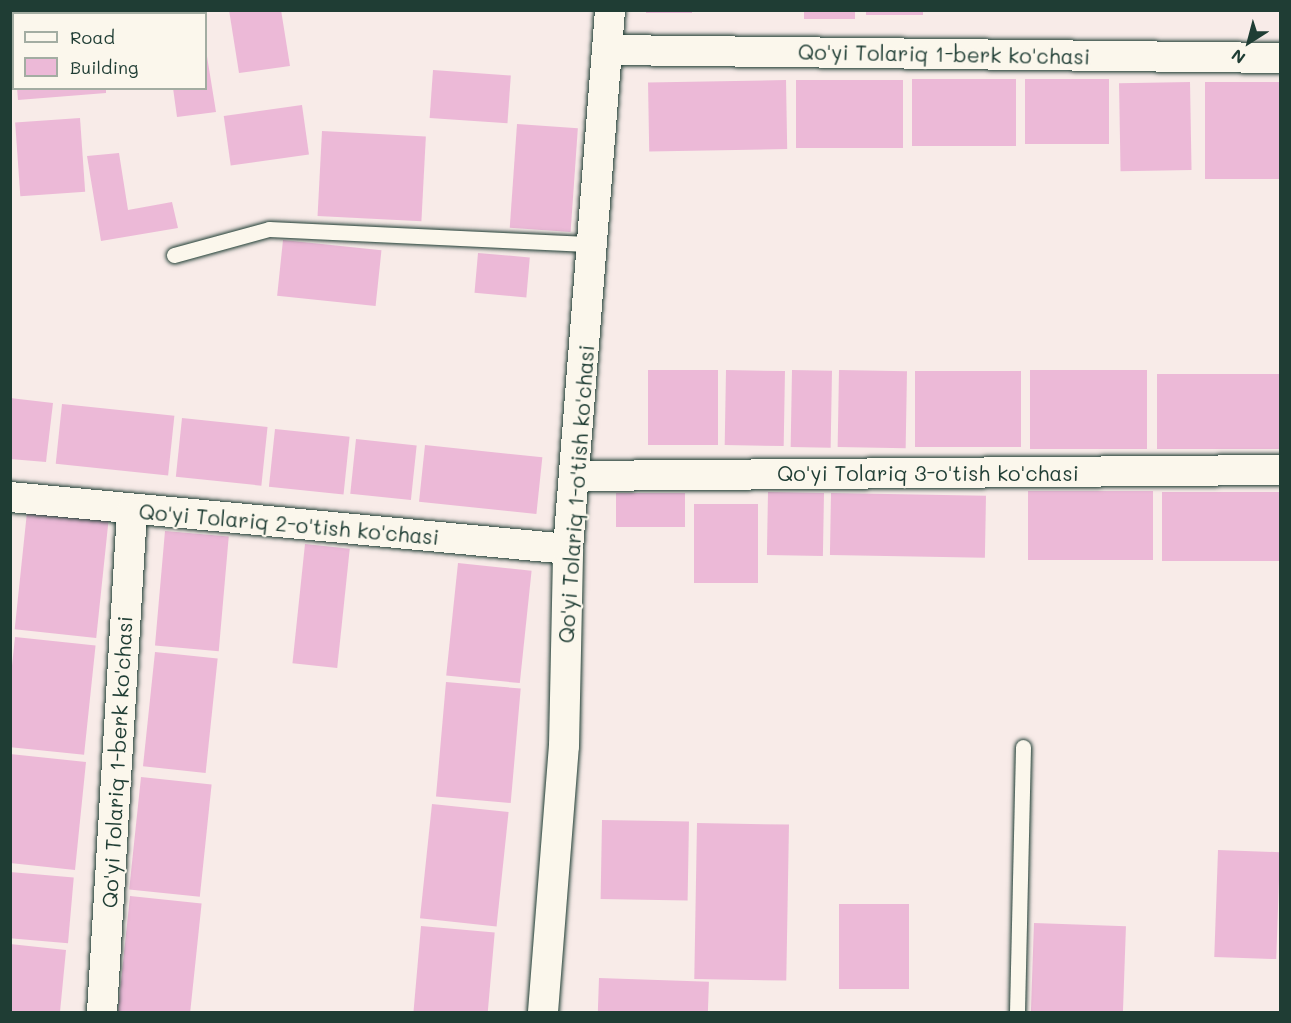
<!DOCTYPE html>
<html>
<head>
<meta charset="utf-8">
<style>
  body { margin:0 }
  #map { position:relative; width:1291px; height:1023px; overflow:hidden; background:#f8ebe8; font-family:Mali,sans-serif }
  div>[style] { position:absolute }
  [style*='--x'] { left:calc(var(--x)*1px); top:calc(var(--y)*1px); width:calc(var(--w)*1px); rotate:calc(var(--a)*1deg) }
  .building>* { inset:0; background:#ecb9d7; transform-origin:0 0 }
  .roads { filter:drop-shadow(0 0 2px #1f3d34) drop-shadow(0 0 2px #1f3d34) }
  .lane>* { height:15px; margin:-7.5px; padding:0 7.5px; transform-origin:7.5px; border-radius:7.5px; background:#fbf7ec }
  .street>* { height:30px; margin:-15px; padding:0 15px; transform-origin:15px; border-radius:15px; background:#fbf7ec }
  span { translate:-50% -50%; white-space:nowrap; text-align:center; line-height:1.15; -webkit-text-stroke:4.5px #fbf7ec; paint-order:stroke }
  .street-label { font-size:21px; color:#1f3d34 }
  .frame { position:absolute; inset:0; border:12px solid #1f3d34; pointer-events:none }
  .legend { position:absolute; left:12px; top:12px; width:195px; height:78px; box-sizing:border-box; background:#fbf7ec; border:2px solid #a3ada2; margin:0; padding:8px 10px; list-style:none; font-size:18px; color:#1f3d34 }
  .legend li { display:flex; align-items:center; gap:12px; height:30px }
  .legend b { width:30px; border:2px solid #a3ada2 }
  .north { position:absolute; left:1219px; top:12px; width:60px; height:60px; -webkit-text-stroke:4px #fbf7ec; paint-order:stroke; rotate:216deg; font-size:16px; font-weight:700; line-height:24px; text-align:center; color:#1f3d34 }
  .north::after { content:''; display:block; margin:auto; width:21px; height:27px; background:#1f3d34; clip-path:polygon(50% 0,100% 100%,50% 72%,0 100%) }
</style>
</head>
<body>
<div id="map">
  <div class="building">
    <i style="clip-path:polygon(229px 10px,281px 10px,290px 66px,239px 73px)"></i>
    <i style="left:646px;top:10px;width:46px;height:3px"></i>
    <i style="left:804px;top:10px;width:51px;height:9px"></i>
    <i style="left:866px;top:10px;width:57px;height:5px"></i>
    <i style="clip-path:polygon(206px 50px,216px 112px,177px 117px,173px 88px,206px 88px)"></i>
    <i style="left:433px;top:70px;width:78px;height:48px;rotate:4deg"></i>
    <i style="left:1016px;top:79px;width:67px;height:104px;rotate:90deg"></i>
    <i style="left:1109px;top:79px;width:65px;height:84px;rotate:90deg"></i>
    <i style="left:786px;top:80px;width:69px;height:138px;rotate:89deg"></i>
    <i style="left:796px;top:80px;width:107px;height:68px"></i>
    <i style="left:1190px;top:82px;width:88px;height:71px;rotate:89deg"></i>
    <i style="left:1205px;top:82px;width:75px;height:97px"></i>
    <i style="clip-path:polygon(17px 88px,106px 88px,106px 93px,18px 100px)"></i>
    <i style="left:302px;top:105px;width:50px;height:79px;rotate:82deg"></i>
    <i style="left:80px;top:118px;width:74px;height:65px;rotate:86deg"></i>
    <i style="left:517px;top:124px;width:61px;height:104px;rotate:4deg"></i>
    <i style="left:322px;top:131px;width:104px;height:85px;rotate:3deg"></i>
    <i style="clip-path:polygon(119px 153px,128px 210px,172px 202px,178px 228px,101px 241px,87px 156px)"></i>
    <i style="left:283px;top:240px;width:99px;height:56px;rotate:6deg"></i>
    <i style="left:478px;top:253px;width:52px;height:40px;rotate:5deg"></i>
    <i style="left:648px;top:370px;width:70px;height:75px"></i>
    <i style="left:726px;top:370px;width:59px;height:75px;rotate:1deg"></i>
    <i style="left:792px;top:370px;width:40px;height:77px;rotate:1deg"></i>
    <i style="left:839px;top:370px;width:68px;height:77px;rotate:1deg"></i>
    <i style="left:1030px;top:370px;width:117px;height:79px"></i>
    <i style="left:915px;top:371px;width:106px;height:76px"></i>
    <i style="left:1157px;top:374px;width:123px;height:75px"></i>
    <i style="clip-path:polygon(10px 398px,53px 403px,46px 462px,10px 459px)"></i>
    <i style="left:62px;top:404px;width:113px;height:60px;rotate:6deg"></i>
    <i style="left:182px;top:418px;width:86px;height:59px;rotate:6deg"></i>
    <i style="left:275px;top:429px;width:75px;height:58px;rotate:6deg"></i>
    <i style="left:356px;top:439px;width:61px;height:55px;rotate:6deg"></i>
    <i style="left:425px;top:445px;width:118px;height:57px;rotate:6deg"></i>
    <i style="left:1028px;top:491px;width:125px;height:69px"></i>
    <i style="left:768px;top:492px;width:56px;height:63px;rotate:1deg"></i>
    <i style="left:1162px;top:492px;width:118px;height:69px"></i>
    <i style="left:616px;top:493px;width:69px;height:34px"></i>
    <i style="left:831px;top:493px;width:155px;height:62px;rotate:1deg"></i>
    <i style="left:694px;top:504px;width:64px;height:79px"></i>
    <i style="left:27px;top:512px;width:82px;height:118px;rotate:6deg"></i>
    <i style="left:165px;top:531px;width:64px;height:115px;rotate:5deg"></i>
    <i style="left:305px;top:544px;width:45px;height:120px;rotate:6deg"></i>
    <i style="left:458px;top:563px;width:74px;height:113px;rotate:6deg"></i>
    <i style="left:15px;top:637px;width:81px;height:110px;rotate:6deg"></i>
    <i style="left:155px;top:652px;width:63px;height:115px;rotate:6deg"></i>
    <i style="left:446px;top:682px;width:75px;height:115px;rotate:5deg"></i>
    <i style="clip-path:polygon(10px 754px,86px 762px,75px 870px,10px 863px)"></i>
    <i style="left:141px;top:777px;width:71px;height:113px;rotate:6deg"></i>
    <i style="left:432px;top:804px;width:77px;height:115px;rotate:6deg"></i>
    <i style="left:602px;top:820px;width:87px;height:79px;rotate:1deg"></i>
    <i style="left:697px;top:823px;width:92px;height:156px;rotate:1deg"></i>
    <i style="left:1218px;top:850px;width:62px;height:107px;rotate:2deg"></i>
    <i style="left:10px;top:872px;width:64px;height:66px;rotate:5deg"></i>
    <i style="left:130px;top:896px;width:72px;height:117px;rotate:6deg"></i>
    <i style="left:839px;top:904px;width:70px;height:85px"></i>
    <i style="left:1034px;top:923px;width:92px;height:89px;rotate:2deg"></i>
    <i style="left:421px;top:926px;width:74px;height:86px;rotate:5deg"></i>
    <i style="clip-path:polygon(10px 944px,66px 950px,60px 1012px,10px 1012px)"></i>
    <i style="left:599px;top:978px;width:110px;height:34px;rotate:2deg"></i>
  </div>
  <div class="roads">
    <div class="lane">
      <i style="--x:174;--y:255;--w:98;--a:-15.3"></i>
      <i style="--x:269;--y:229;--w:324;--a:2.7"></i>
      <i style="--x:1017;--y:1012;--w:265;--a:-88.7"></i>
    </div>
    <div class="street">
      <i style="--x:608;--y:50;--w:672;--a:0.68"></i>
      <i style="--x:576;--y:476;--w:704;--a:-0.49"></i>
      <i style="--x:10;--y:497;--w:560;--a:5.32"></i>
      <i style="--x:102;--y:1012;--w:502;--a:-86.57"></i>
      <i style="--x:543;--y:1012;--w:267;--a:-85.5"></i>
      <i style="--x:564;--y:746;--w:197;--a:-88.8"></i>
      <i style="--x:568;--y:549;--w:541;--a:-85.54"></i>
    </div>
  </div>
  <div class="street-label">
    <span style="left:944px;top:54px;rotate:1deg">Qo'yi Tolariq 1-berk ko'chasi</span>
    <span style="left:928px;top:473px">Qo'yi Tolariq 3-o'tish ko'chasi</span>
    <span style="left:576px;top:494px;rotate:-86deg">Qo'yi Tolariq 1-o'tish ko'chasi</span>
    <span style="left:289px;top:524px;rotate:5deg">Qo'yi Tolariq 2-o'tish ko'chasi</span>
    <span style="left:117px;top:762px;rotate:-87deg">Qo'yi Tolariq 1-berk ko'chasi</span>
  </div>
  <div class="frame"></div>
  <ul class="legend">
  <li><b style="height:8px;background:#fbf7ec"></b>Road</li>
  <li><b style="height:16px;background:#ecb9d7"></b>Building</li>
  </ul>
  <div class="north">N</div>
</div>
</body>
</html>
